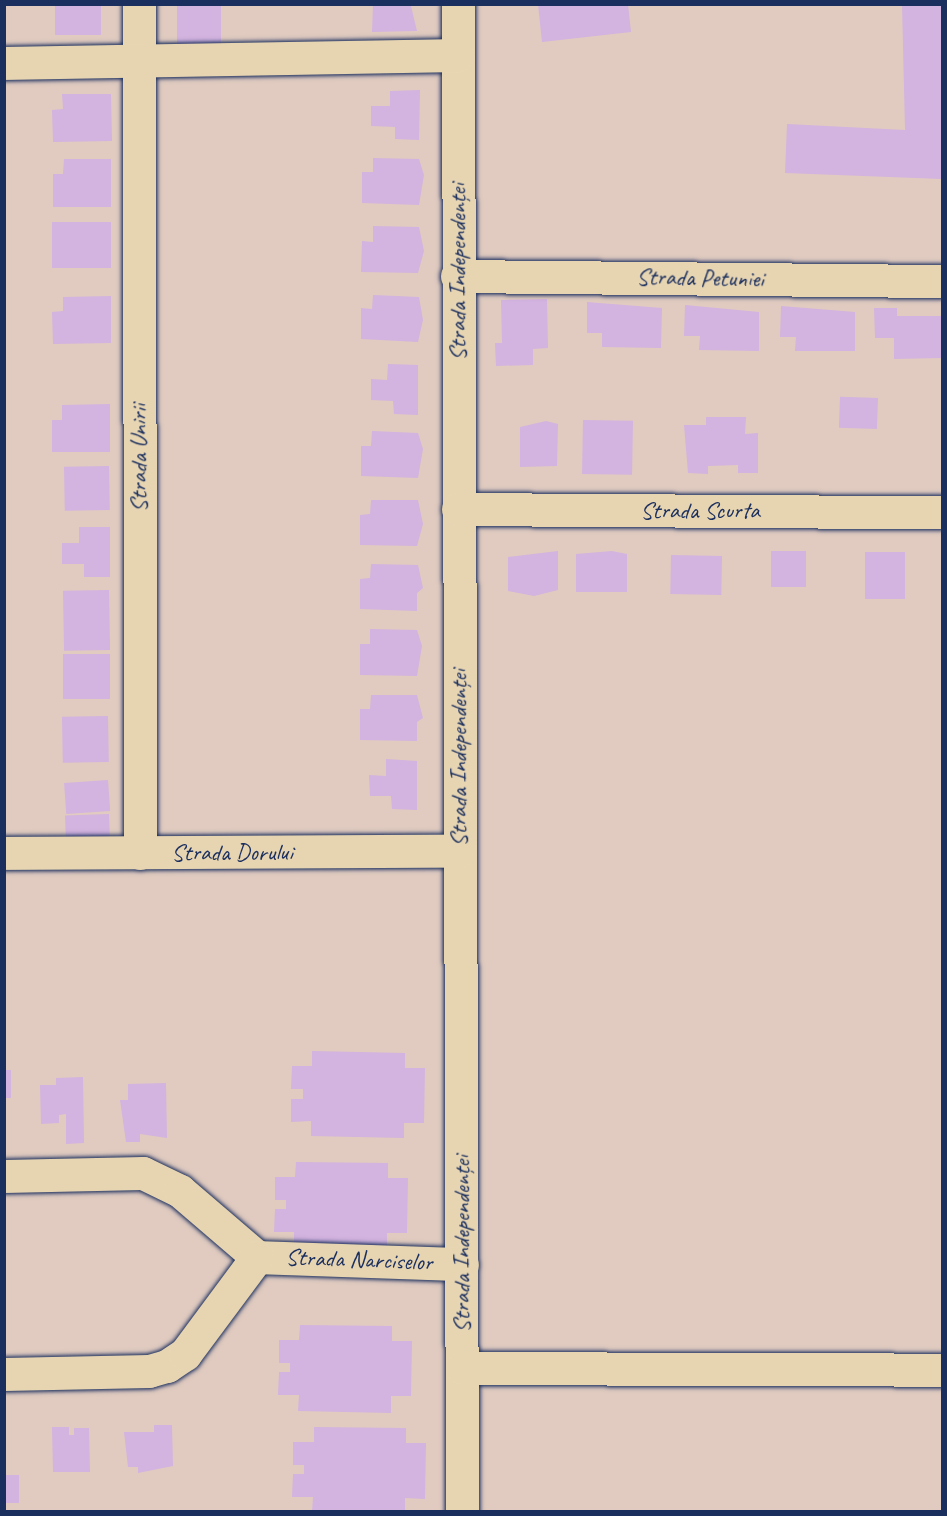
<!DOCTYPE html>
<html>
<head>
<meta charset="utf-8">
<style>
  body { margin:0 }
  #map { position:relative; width:947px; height:1516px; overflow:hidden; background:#e1cbc0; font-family:Caveat,sans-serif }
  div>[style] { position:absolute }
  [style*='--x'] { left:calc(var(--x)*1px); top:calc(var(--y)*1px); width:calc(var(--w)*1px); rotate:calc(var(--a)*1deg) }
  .building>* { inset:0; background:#d3b3df; transform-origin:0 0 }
  .roads { filter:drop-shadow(0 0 2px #1b2f5e) drop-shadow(0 0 2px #1b2f5e) }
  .minor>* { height:33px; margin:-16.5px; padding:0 16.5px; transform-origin:16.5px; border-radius:16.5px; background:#e7d5b2 }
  span { translate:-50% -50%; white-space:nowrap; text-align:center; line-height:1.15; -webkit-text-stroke:5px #e7d5b2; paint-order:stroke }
  .street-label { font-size:24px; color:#1b2f5e }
  .frame { position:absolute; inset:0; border:6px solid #1b2f5e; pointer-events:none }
</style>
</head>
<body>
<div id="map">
  <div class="building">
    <i style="left:55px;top:4px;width:46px;height:31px"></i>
    <i style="left:177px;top:4px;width:44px;height:41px"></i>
    <i style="clip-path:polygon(538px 4px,628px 4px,631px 32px,542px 42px)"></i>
    <i style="clip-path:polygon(902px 4px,942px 4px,942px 179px,785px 173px,787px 124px,905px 130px)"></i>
    <i style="clip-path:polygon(373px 5px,411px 6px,417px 31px,372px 32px)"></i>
    <i style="clip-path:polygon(420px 90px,419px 140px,395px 139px,395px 127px,371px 126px,371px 106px,390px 106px,390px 91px)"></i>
    <i style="clip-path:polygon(62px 94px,111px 94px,112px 141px,53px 142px,52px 110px,63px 109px)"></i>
    <i style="clip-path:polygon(373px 158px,419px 159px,424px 175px,419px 205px,362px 203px,362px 172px,373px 172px)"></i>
    <i style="clip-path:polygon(64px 159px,111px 159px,111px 207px,53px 207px,53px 174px,63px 174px)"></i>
    <i style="left:52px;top:222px;width:59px;height:46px"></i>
    <i style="clip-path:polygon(373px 226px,419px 227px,424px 251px,418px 273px,361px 272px,362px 241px,373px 242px)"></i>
    <i style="clip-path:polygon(373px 295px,419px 297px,423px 320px,418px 342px,361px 339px,361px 308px,372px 309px)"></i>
    <i style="clip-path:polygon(111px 296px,111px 343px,53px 344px,52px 312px,63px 311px,63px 297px)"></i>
    <i style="clip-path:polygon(547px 299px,548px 348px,533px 349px,533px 365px,496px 366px,495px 343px,502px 343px,501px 300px)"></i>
    <i style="clip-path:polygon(587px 302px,662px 308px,661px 348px,602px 347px,602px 333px,587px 333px)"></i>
    <i style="clip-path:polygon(685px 305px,759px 312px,759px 351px,699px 350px,700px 336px,684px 336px)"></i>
    <i style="clip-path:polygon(781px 306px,855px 312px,855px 351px,795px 351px,796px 337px,780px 337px)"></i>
    <i style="clip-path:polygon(874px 308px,897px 308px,897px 316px,941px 316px,941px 358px,894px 359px,894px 338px,875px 338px)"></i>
    <i style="clip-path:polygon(388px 364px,418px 365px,418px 415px,394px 414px,393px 401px,371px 400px,371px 379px,387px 380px)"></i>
    <i style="left:878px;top:398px;width:31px;height:38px;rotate:92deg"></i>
    <i style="clip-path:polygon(110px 404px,110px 452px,52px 452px,52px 420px,62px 420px,62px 405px)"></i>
    <i style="clip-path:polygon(706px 417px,746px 417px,745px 434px,758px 433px,758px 473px,738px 473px,738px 465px,708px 466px,708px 474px,688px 473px,684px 425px,706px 425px)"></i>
    <i style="left:583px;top:420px;width:50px;height:54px;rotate:1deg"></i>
    <i style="clip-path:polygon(546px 421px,558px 424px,557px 466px,520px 467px,520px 427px)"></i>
    <i style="clip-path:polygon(372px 431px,418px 433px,423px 449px,418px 478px,361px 476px,361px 446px,371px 446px)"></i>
    <i style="left:109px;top:466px;width:44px;height:45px;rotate:89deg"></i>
    <i style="clip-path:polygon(371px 500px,418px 500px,423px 524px,417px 546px,360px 545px,360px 515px,370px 514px)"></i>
    <i style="clip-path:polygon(79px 527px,110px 527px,110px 577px,84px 577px,84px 564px,62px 564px,62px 543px,79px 543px)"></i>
    <i style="clip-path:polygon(558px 551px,558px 590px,534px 596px,508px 591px,508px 557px)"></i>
    <i style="clip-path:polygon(612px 551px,627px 554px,627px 592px,576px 592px,576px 554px)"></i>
    <i style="left:771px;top:551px;width:35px;height:36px"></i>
    <i style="left:865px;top:552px;width:40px;height:47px"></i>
    <i style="left:671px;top:555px;width:51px;height:39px;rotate:1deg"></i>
    <i style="clip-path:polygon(371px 564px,418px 565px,423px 588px,417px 593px,417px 611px,360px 609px,360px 579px,370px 578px)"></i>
    <i style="left:109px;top:590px;width:60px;height:46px;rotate:89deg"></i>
    <i style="clip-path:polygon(370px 629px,417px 630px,422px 646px,417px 676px,360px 675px,360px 644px,370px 644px)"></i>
    <i style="left:63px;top:654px;width:47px;height:45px"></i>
    <i style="clip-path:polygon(371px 695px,417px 695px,423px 718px,417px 722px,417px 741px,360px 740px,360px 709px,370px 709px)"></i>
    <i style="left:108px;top:716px;width:46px;height:46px;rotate:89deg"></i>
    <i style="clip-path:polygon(386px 759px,417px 761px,417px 810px,392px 809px,391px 796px,370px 796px,369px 775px,386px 776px)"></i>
    <i style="left:108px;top:780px;width:31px;height:44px;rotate:86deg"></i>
    <i style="left:109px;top:814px;width:27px;height:44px;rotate:88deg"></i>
    <i style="clip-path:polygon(312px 1051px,405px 1053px,405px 1068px,425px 1068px,424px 1123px,404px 1123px,404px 1138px,311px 1136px,311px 1121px,291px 1122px,291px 1099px,303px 1099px,303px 1089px,291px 1089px,292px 1066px,312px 1066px)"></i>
    <i style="left:4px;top:1070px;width:7px;height:28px"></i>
    <i style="clip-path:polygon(83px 1077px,84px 1143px,66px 1144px,66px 1114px,59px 1115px,59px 1123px,41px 1124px,40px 1085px,56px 1085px,56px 1078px)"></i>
    <i style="clip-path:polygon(166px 1083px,167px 1138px,140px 1134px,140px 1142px,126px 1142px,120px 1100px,128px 1100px,128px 1084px)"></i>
    <i style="clip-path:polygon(296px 1162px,388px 1163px,388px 1178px,408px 1178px,407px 1233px,387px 1233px,387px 1250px,294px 1248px,294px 1232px,274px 1232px,275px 1209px,286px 1209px,286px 1200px,275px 1200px,275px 1177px,295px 1177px)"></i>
    <i style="clip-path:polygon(300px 1325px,392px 1326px,392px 1341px,412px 1341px,411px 1396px,391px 1396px,391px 1413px,298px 1411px,299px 1395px,278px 1395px,279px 1372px,290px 1372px,290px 1363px,279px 1363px,279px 1340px,299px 1340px)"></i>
    <i style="clip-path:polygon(154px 1425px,172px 1425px,173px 1466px,138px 1473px,138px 1467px,128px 1467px,124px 1432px,154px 1432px)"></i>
    <i style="clip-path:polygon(52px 1427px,69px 1427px,69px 1435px,74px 1435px,74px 1428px,89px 1428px,90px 1472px,53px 1472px)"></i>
    <i style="clip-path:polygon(314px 1427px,406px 1428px,406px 1443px,426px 1443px,425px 1499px,405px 1498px,405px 1512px,312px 1512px,313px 1497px,292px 1497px,293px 1474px,304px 1474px,304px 1465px,293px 1465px,293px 1442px,314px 1442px)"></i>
    <i style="left:19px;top:1475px;width:28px;height:15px;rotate:90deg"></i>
  </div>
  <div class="roads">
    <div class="minor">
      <i style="--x:139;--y:4;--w:849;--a:89.93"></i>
      <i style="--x:458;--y:4;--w:1508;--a:89.85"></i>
      <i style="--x:4;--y:63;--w:454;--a:-1"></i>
      <i style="--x:457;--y:276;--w:485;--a:0.6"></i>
      <i style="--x:458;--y:509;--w:484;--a:0.4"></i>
      <i style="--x:4;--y:853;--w:456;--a:-0.3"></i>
      <i style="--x:4;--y:1176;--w:139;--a:-1.2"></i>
      <i style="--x:143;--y:1173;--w:41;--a:25.9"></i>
      <i style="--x:180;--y:1191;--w:101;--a:40.6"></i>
      <i style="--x:257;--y:1257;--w:205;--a:2"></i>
      <i style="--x:462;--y:1368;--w:480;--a:0.2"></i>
      <i style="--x:4;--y:1374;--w:145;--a:-1.2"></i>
      <i style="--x:149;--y:1371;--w:19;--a:-16"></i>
      <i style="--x:167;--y:1366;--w:22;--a:-34"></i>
      <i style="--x:185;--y:1354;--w:121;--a:-53.4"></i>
    </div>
  </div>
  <div class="street-label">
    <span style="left:458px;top:272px;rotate:-90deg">Strada Independenței</span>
    <span style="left:700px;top:278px;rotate:1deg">Strada Petuniei</span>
    <span style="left:139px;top:458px;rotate:-90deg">Strada Unirii</span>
    <span style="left:700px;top:511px">Strada Scurta</span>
    <span style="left:459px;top:758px;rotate:-90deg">Strada Independenței</span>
    <span style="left:232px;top:853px">Strada Dorului</span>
    <span style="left:462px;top:1244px;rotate:-90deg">Strada Independenței</span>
    <span style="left:359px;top:1260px;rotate:2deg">Strada Narciselor</span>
  </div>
  <div class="frame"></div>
</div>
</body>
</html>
